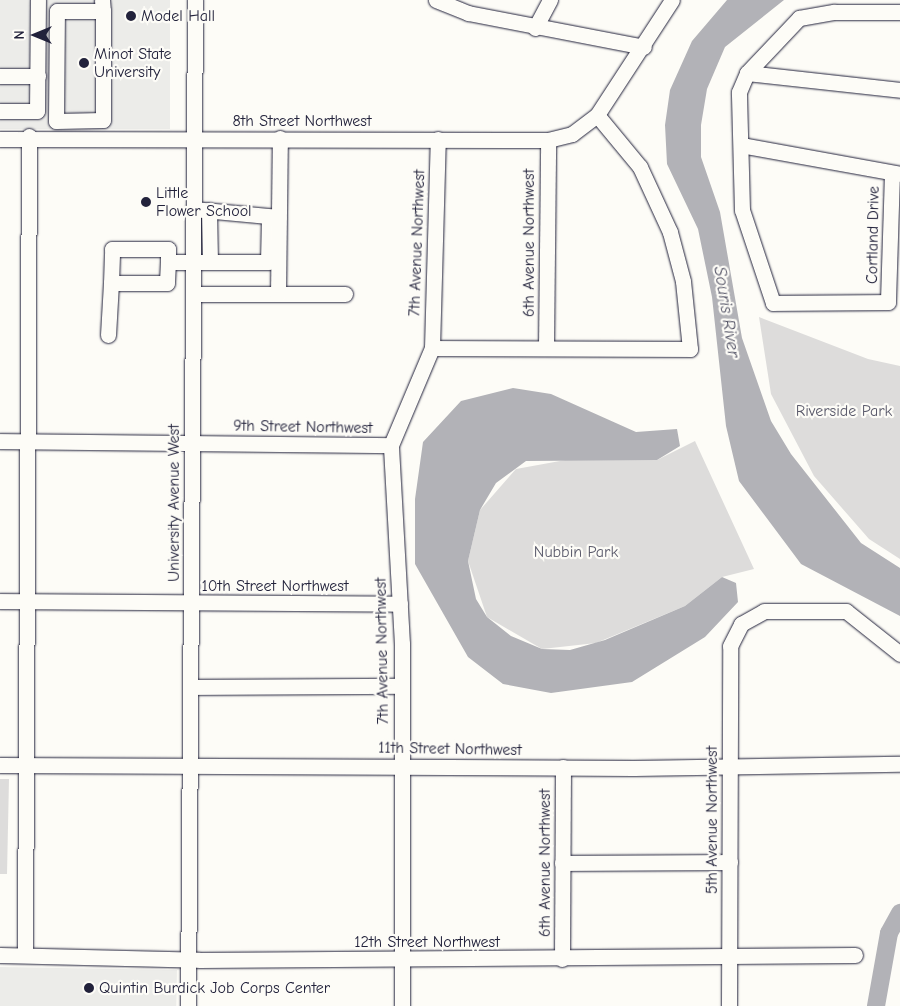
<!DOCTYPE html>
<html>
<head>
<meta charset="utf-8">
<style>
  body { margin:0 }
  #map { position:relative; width:900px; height:1006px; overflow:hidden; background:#fdfcf7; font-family:"Comic Neue",sans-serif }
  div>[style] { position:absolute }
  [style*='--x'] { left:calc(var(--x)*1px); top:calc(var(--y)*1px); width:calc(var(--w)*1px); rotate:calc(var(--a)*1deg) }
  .built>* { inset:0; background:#ecece9; transform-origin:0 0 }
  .green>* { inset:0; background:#dddcdb }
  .water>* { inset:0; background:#b2b2b7 }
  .river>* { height:18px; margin:-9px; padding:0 9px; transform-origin:9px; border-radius:9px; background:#b2b2b7 }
  .roads { filter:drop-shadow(0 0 1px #22223b) drop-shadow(0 0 1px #22223b) }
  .minor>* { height:15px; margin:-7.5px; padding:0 7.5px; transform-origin:7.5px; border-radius:7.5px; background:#fdfcf7 }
  .dots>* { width:14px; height:14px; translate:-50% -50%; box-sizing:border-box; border:2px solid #fdfcf7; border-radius:50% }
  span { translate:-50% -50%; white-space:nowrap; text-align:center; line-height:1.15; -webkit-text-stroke:4.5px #fdfcf7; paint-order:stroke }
  .poi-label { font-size:16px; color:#22223b }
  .left { translate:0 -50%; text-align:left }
  .street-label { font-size:16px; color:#22223b }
  .park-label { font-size:16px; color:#5a5a6b }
  .water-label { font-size:18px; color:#545466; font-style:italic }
  .north { position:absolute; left:10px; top:10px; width:50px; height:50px; -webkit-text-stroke:4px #fdfcf7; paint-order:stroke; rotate:270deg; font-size:14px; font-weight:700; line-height:20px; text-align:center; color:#22223b }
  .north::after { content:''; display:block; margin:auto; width:18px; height:22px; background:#22223b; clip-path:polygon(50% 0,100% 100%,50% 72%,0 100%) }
</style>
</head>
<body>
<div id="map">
  <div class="built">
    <i style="left:0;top:0;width:170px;height:129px"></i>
    <i style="left:0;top:967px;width:177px;height:39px;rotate:1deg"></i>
  </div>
  <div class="green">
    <i style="clip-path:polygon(759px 317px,868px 359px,900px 366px,900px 559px,869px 539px,814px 476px,771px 394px)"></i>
    <i style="clip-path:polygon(695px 441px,754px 569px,722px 577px,685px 606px,596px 643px,542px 649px,487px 617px,468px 561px,480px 510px,516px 469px,571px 459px,657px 460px)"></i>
    <i style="clip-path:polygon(0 779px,9px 779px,7px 874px,0 874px)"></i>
  </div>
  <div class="water">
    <i style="clip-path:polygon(727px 0,784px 0,725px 47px,707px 89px,701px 125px,701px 157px,720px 212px,742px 338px,771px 421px,791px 454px,861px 543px,900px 568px,900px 616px,801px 564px,739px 481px,726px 426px,712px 297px,698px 229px,667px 164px,665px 125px,670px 90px,692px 41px)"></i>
    <i style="clip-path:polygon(513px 388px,551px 394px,636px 432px,677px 429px,680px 446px,657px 460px,526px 461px,496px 483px,480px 510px,468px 561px,476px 599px,487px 617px,511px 636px,542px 649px,570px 650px,605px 640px,685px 606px,722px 577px,736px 583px,738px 602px,705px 637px,632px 682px,551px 693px,503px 684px,468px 657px,415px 564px,415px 499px,423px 442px,461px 401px)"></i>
  </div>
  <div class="river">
    <i style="--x:876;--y:1006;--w:74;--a:-79.9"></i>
    <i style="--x:889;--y:933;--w:23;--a:-61"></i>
  </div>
  <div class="roads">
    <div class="minor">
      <i style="--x:102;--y:0;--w:11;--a:85"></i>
      <i style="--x:103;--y:11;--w:109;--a:90"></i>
      <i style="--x:103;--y:120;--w:47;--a:178.8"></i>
      <i style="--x:56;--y:121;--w:110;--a:-89.5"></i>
      <i style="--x:57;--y:11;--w:46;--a:0"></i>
      <i style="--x:436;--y:0;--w:35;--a:22"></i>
      <i style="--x:468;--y:13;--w:179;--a:10.9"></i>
      <i style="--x:535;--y:28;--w:32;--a:-62"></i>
      <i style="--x:747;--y:73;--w:154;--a:6.3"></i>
      <i style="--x:0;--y:76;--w:38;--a:0"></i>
      <i style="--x:0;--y:111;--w:37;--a:0"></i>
      <i style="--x:37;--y:111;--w:111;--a:-89.5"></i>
      <i style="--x:0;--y:139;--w:548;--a:0.1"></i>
      <i style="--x:548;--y:140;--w:25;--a:-14"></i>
      <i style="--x:572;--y:134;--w:31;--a:-37"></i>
      <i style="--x:597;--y:115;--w:137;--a:-56.9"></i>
      <i style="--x:741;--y:145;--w:162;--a:10.3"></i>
      <i style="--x:892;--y:173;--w:129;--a:91.8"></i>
      <i style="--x:888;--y:302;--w:115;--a:179.5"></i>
      <i style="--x:773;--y:303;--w:98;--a:-108.4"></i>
      <i style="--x:742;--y:210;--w:118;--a:-91.5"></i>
      <i style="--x:739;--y:92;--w:21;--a:-67"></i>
      <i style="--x:747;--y:73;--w:76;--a:-46.6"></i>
      <i style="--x:799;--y:18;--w:36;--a:-10"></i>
      <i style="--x:834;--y:12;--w:66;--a:0"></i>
      <i style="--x:193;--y:209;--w:86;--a:5.3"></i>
      <i style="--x:209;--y:210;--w:52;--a:88.9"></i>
      <i style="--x:168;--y:262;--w:21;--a:93"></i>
      <i style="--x:167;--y:283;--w:56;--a:180"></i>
      <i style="--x:111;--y:283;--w:34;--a:-88"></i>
      <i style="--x:112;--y:249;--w:56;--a:0"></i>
      <i style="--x:168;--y:249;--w:13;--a:90"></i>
      <i style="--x:168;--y:262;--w:100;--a:0"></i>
      <i style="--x:268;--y:262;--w:45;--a:-88.7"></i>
      <i style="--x:193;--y:294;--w:152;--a:0"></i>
      <i style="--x:278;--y:294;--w:156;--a:-89.3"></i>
      <i style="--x:108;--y:335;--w:52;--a:-86.7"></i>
      <i style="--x:546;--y:347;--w:207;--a:-89.4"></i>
      <i style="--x:432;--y:348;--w:258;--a:0.2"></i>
      <i style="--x:690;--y:349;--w:68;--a:-95.9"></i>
      <i style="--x:683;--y:281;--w:51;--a:-104.9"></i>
      <i style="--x:670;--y:232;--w:72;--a:-114.8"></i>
      <i style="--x:640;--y:167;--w:67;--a:-129.6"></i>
      <i style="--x:0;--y:441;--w:391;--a:0.6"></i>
      <i style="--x:0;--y:601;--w:400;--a:0.4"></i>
      <i style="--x:190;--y:687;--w:211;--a:-0.3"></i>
      <i style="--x:0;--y:765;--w:634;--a:0.27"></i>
      <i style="--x:634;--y:768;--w:266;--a:-0.9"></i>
      <i style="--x:562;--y:863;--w:168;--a:-0.3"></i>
      <i style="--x:0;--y:955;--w:199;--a:1.4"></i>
      <i style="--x:199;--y:960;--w:656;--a:-0.44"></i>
      <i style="--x:25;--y:955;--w:819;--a:-89.72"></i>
      <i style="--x:562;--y:959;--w:192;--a:-89.7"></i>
      <i style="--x:188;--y:1006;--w:1006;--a:-89.6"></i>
      <i style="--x:402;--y:1006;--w:362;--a:-90"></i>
      <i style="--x:402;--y:644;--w:199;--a:-93.2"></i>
      <i style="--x:391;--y:445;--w:105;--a:-67.1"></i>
      <i style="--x:432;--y:348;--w:209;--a:-88.4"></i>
      <i style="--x:729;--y:1006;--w:360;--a:-89.8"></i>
      <i style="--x:730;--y:646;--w:25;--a:-63"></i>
      <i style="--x:741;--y:624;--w:26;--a:-29"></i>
      <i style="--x:764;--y:611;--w:82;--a:0"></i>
      <i style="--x:846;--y:611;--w:69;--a:38.5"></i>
    </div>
  </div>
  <div class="dots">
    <i style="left:131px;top:16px;background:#22223b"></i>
    <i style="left:84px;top:63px;background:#22223b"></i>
    <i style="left:146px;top:202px;background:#22223b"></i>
    <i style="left:89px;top:988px;background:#22223b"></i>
  </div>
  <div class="poi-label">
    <span class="left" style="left:141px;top:16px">Model Hall</span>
    <span class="left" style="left:94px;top:63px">Minot State<br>University</span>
    <span class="left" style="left:156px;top:202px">Little<br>Flower School</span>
    <span class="left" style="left:99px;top:988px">Quintin Burdick Job Corps Center</span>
  </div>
  <div class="street-label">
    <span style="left:302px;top:121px">8th Street Northwest</span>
    <span style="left:873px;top:235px;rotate:-89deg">Cortland Drive</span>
    <span style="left:417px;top:243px;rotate:-88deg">7th Avenue Northwest</span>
    <span style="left:529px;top:243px;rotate:-90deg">6th Avenue Northwest</span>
    <span style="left:303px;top:427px;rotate:1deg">9th Street Northwest</span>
    <span style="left:174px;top:503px;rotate:-90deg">University Avenue West</span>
    <span style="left:275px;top:586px">10th Street Northwest</span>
    <span style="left:382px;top:651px;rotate:-91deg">7th Avenue Northwest</span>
    <span style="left:450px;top:749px;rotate:1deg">11th Street Northwest</span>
    <span style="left:712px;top:820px;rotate:-90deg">5th Avenue Northwest</span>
    <span style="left:545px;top:863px;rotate:-90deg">6th Avenue Northwest</span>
    <span style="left:427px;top:942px">12th Street Northwest</span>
  </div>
  <div class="park-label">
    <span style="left:844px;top:411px">Riverside Park</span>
    <span style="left:576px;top:552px">Nubbin Park</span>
  </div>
  <div class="water-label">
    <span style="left:726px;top:312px;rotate:81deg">Souris River</span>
  </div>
  <div class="north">N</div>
</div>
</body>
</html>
